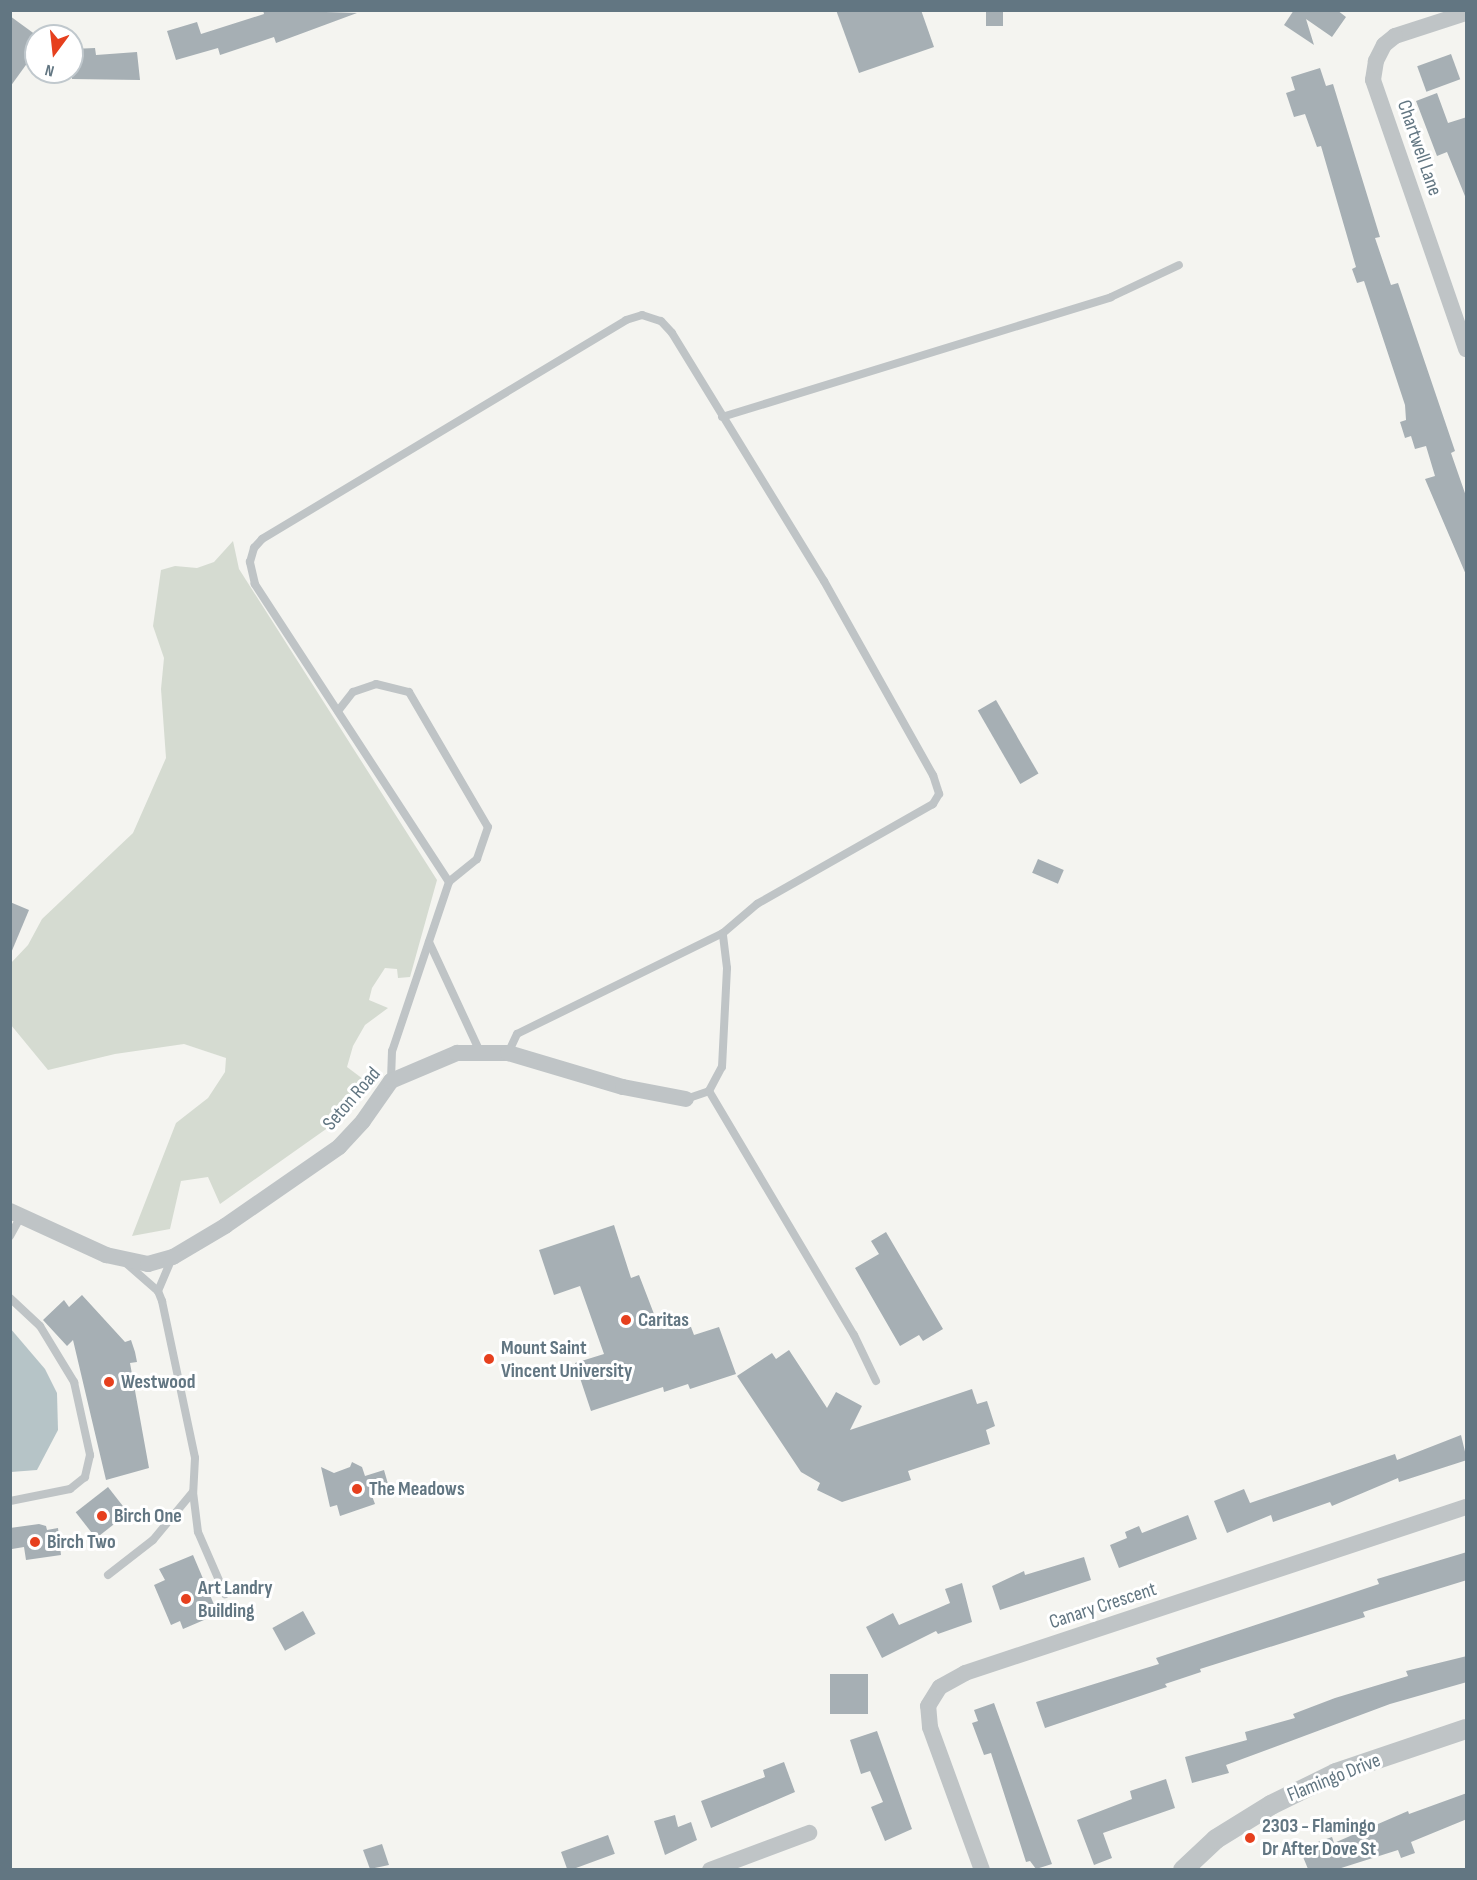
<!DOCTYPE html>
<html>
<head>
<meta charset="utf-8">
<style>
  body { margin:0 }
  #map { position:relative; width:1477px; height:1880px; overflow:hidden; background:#f4f4f0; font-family:"Sofia Sans Condensed",sans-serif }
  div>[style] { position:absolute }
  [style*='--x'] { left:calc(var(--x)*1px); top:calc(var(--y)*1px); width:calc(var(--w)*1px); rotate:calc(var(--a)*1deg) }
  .green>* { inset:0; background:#d5dbd1 }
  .water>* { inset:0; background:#b6c4c7 }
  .building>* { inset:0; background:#a6afb4; transform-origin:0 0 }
  .service>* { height:8px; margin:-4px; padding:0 4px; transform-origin:4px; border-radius:4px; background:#bfc4c6 }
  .minor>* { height:16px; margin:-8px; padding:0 8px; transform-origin:8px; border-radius:8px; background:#bfc4c6 }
  .tertiary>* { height:20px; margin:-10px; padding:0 10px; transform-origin:10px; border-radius:10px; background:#bfc4c6 }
  .dots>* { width:16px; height:16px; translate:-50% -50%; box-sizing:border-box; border:3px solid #fff; border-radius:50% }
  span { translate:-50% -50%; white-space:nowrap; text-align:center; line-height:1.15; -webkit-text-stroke:6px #fff; paint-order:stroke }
  .street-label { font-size:20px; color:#627682 }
  .poi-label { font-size:20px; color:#627682; font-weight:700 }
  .left { translate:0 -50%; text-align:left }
  .frame { position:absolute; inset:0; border:12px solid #627682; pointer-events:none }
  .north { position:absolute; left:24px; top:24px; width:60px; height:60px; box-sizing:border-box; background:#fff; border:2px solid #c0c8cd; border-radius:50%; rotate:195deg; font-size:16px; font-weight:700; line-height:24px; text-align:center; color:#627682 }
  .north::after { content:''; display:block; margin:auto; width:21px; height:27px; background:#e6401e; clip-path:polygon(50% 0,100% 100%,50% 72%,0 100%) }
</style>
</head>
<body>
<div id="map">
  <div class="green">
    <i style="clip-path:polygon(233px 541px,239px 569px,437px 880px,410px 977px,398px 978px,397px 969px,385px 968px,372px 988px,369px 1000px,388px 1008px,365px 1025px,353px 1046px,347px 1067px,363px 1079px,353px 1110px,220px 1204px,208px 1177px,181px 1181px,170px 1229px,132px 1236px,176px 1123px,208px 1098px,225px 1072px,226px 1058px,184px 1044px,115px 1054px,48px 1070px,11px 1025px,11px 963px,28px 945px,42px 919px,133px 833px,166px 758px,161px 689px,164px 658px,153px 626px,161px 570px,175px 566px,197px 568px,214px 562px)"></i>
  </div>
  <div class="water">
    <i style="clip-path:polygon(10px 1328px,45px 1369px,57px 1393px,58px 1430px,37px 1470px,11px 1472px)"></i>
  </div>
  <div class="building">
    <i style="clip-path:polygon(263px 10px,357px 13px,276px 43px,274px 37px,220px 55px,218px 48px,176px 60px,167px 31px,197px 22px,201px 34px,264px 14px)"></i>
    <i style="clip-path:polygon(836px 10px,921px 10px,934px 47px,859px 73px)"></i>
    <i style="left:986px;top:10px;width:17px;height:16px"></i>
    <i style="clip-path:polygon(1294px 10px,1337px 10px,1346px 17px,1332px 37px,1306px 19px,1314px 45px,1284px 25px)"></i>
    <i style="clip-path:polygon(10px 16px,36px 35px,36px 51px,10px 87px)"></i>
    <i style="clip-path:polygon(95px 48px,96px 55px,137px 52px,140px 80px,72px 79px,72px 49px)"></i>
    <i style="left:1451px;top:54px;width:27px;height:36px;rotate:70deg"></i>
    <i style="clip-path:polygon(1320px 68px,1326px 86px,1333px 84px,1380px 237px,1375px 238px,1391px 285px,1398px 283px,1455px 451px,1451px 453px,1467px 499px,1467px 577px,1425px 479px,1435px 476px,1426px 446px,1415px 449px,1411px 436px,1405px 438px,1400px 422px,1406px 420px,1405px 405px,1364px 281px,1357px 283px,1352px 269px,1356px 267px,1321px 146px,1317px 147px,1305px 114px,1294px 117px,1286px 93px,1295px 90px,1291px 77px)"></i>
    <i style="clip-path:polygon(1437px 93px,1448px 123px,1467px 117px,1467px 201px,1447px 152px,1437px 156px,1416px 101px)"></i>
    <i style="left:996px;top:700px;width:85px;height:21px;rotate:60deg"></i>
    <i style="left:1038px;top:859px;width:28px;height:15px;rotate:23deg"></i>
    <i style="clip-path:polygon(10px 902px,29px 910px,11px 953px,10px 953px)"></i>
    <i style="clip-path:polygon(614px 1225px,631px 1278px,639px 1275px,654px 1314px,670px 1326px,691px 1327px,694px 1335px,719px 1327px,736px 1374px,690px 1389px,688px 1384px,664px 1392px,663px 1387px,591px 1411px,575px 1363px,604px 1354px,580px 1286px,554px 1295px,539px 1250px)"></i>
    <i style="clip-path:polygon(886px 1232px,943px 1329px,923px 1341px,919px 1335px,900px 1346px,855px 1268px,879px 1254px,871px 1241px)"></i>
    <i style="clip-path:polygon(82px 1295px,125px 1342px,131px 1340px,135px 1352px,137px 1362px,130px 1363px,149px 1468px,106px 1480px,73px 1340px,67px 1346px,43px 1320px,64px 1300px,69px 1307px)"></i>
    <i style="clip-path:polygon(789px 1350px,827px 1408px,836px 1392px,862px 1406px,850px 1430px,972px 1389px,977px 1404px,987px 1401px,995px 1426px,986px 1430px,990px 1444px,908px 1471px,911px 1480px,842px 1502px,817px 1490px,820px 1483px,801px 1472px,737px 1376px,772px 1353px,776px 1359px)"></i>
    <i style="clip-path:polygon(1461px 1435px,1467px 1460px,1399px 1482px,1398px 1478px,1332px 1506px,1330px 1502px,1273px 1522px,1271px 1515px,1227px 1533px,1214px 1501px,1244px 1489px,1250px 1503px,1395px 1454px,1397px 1460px)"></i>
    <i style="clip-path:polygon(352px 1462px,362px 1467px,365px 1476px,384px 1470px,390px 1491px,372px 1496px,375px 1504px,340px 1516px,337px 1505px,330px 1507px,321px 1467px,334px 1473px,350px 1467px)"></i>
    <i style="left:108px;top:1487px;width:33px;height:41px;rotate:52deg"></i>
    <i style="clip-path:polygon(1188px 1515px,1197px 1539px,1119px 1568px,1110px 1545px,1127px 1538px,1125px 1532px,1139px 1526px,1142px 1533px)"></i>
    <i style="clip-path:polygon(39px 1524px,46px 1526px,47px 1530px,58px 1528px,61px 1555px,26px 1560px,24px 1547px,12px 1549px,10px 1528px)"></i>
    <i style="clip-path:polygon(1467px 1552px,1467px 1580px,1363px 1612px,1365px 1617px,1200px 1669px,1201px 1672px,1165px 1684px,1167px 1687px,1045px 1728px,1036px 1702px,1159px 1664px,1156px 1658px,1379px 1584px,1377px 1579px)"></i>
    <i style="clip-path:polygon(193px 1555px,218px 1614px,183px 1629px,180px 1621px,171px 1625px,154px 1585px,165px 1580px,159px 1569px)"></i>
    <i style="clip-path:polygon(1084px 1557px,1091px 1580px,1000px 1610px,992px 1586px,1024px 1571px,1025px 1575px)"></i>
    <i style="clip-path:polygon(962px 1583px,972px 1622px,938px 1634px,936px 1631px,882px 1658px,866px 1627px,893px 1613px,899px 1625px,950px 1603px,945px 1589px)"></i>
    <i style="left:303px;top:1611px;width:26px;height:35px;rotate:61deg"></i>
    <i style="clip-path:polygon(1467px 1656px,1467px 1682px,1390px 1704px,1226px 1765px,1229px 1773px,1192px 1783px,1185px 1757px,1247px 1740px,1245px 1732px,1295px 1718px,1293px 1714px,1335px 1698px,1408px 1676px,1406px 1671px)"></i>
    <i style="left:830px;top:1674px;width:38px;height:40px"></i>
    <i style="clip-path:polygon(994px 1703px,1052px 1864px,1036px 1869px,1030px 1861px,1026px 1862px,991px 1753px,984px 1755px,972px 1723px,978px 1721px,974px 1710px)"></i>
    <i style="clip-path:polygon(877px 1731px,912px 1829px,885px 1841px,871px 1807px,883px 1802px,870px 1771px,861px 1774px,850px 1740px)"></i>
    <i style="clip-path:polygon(784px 1762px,795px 1792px,711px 1828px,701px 1801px,765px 1777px,763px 1770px)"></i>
    <i style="clip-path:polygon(1166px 1779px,1175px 1808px,1103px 1833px,1112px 1858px,1094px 1865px,1077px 1820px,1132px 1799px,1130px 1791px)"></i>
    <i style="clip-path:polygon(1467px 1793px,1467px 1819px,1411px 1842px,1415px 1853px,1401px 1858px,1398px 1850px,1338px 1869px,1308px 1869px,1301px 1852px,1314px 1848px,1312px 1844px,1332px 1837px,1334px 1843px,1408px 1811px,1409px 1814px)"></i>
    <i style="clip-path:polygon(675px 1815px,678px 1827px,691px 1822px,697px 1840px,665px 1855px,654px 1821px)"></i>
    <i style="left:608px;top:1835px;width:20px;height:50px;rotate:70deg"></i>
    <i style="clip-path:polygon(382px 1844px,389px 1865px,370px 1869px,363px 1850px)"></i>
  </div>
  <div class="service">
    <i style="--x:722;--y:417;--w:407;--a:-17.1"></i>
    <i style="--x:1111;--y:297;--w:75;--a:-25.2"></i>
    <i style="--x:338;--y:711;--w:24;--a:-52"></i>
    <i style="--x:353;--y:692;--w:24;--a:-19"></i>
    <i style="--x:376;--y:684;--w:34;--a:14"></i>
    <i style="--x:409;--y:692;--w:156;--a:59.7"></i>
    <i style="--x:488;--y:827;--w:34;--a:109"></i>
    <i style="--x:477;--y:859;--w:36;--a:141"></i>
    <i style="--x:449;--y:882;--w:178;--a:108.6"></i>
    <i style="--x:392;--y:1051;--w:30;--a:92"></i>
    <i style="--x:449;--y:882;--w:356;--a:-123.1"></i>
    <i style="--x:255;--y:584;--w:23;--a:-103"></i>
    <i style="--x:250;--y:562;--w:15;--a:-74"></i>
    <i style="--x:254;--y:548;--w:12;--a:-48"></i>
    <i style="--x:262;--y:539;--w:425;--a:-31"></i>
    <i style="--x:626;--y:320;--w:17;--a:-17"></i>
    <i style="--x:642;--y:315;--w:20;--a:18"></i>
    <i style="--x:661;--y:321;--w:16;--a:47"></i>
    <i style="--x:672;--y:333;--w:291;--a:58.5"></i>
    <i style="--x:824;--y:581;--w:223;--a:60.7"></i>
    <i style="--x:933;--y:775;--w:20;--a:72"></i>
    <i style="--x:939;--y:794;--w:12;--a:121"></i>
    <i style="--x:933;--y:804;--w:202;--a:150.4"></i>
    <i style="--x:757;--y:904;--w:45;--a:139.5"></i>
    <i style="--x:723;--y:933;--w:229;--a:153.9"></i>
    <i style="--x:517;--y:1034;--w:21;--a:115"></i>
    <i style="--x:429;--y:942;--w:121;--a:65.1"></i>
    <i style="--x:709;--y:1091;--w:284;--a:59.3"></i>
    <i style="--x:854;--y:1335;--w:51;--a:64.4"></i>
    <i style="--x:686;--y:1099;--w:24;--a:-19"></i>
    <i style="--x:709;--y:1091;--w:27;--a:-62"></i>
    <i style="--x:722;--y:1067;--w:99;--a:-87.1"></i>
    <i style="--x:727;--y:968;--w:35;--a:-97"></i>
    <i style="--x:10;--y:1236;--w:23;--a:-61"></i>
    <i style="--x:127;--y:1264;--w:41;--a:41.1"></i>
    <i style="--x:158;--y:1291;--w:11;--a:68"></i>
    <i style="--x:162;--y:1301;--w:160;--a:78.1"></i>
    <i style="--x:195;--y:1458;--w:34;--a:93"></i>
    <i style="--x:193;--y:1492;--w:40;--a:82.9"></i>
    <i style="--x:198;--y:1532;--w:68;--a:66.5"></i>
    <i style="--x:158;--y:1291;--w:36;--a:-67"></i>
    <i style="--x:10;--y:1298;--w:41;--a:43"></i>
    <i style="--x:40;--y:1326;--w:66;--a:58.7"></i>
    <i style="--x:74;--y:1382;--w:75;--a:77.6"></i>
    <i style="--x:90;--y:1455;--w:23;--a:103"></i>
    <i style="--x:85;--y:1477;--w:19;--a:141"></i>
    <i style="--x:70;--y:1489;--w:61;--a:168.7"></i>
    <i style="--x:108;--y:1575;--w:57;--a:-37.9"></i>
    <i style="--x:153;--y:1540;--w:61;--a:-50.3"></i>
  </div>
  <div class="minor">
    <i style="--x:1466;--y:13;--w:75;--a:162.1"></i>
    <i style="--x:1395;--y:36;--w:14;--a:141"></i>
    <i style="--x:1384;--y:45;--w:18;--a:117"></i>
    <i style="--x:1376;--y:61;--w:19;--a:99"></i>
    <i style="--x:1373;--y:80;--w:285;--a:70.9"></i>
    <i style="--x:10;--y:1211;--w:106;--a:24.6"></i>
    <i style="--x:106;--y:1255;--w:43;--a:12.1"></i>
    <i style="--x:148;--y:1264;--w:26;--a:-16"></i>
    <i style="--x:173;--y:1257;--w:61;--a:-30.8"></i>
    <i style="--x:225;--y:1226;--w:139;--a:-34.7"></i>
    <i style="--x:339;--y:1147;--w:35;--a:-47"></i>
    <i style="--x:363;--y:1121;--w:49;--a:-55"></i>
    <i style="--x:391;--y:1081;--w:72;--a:-23"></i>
    <i style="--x:457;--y:1053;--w:51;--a:0"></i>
    <i style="--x:508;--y:1053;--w:120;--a:16.5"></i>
    <i style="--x:623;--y:1087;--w:64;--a:10.8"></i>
    <i style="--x:710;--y:1870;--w:106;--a:-20.5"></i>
    <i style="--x:982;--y:1870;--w:152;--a:-110"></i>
    <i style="--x:930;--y:1727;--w:21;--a:-95"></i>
    <i style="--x:928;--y:1706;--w:22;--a:-58"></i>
    <i style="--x:940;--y:1687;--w:29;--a:-29"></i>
    <i style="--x:965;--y:1673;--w:528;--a:-18.33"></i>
  </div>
  <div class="tertiary">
    <i style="--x:1183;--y:1870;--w:45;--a:-43.2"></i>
    <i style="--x:1216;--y:1839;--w:65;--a:-31.7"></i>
    <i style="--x:1271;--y:1805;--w:72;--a:-26.2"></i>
    <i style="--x:1336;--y:1773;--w:137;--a:-18.7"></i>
  </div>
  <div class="dots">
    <i style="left:626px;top:1320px;background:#e6401e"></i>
    <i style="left:489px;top:1359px;background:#e6401e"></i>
    <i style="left:109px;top:1382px;background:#e6401e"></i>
    <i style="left:357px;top:1489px;background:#e6401e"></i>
    <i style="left:102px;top:1516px;background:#e6401e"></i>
    <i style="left:35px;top:1542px;background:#e6401e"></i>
    <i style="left:186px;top:1599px;background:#e6401e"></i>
    <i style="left:1250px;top:1838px;background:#e6401e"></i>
  </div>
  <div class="street-label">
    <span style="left:1419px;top:148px;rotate:71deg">Chartwell Lane</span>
    <span style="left:352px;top:1099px;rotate:-49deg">Seton Road</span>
    <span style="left:1103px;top:1606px;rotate:-18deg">Canary Crescent</span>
    <span style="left:1334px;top:1778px;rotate:-22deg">Flamingo Drive</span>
  </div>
  <div class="poi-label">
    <span class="left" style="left:638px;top:1320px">Caritas</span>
    <span class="left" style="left:501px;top:1360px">Mount Saint<br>Vincent University</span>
    <span class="left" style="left:121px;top:1382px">Westwood</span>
    <span class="left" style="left:369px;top:1489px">The Meadows</span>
    <span class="left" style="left:114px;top:1516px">Birch One</span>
    <span class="left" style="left:47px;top:1542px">Birch Two</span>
    <span class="left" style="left:198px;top:1600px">Art Landry<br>Building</span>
    <span class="left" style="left:1262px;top:1838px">2303 - Flamingo<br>Dr After Dove St</span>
  </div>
  <div class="frame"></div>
  <div class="north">N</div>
</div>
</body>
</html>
